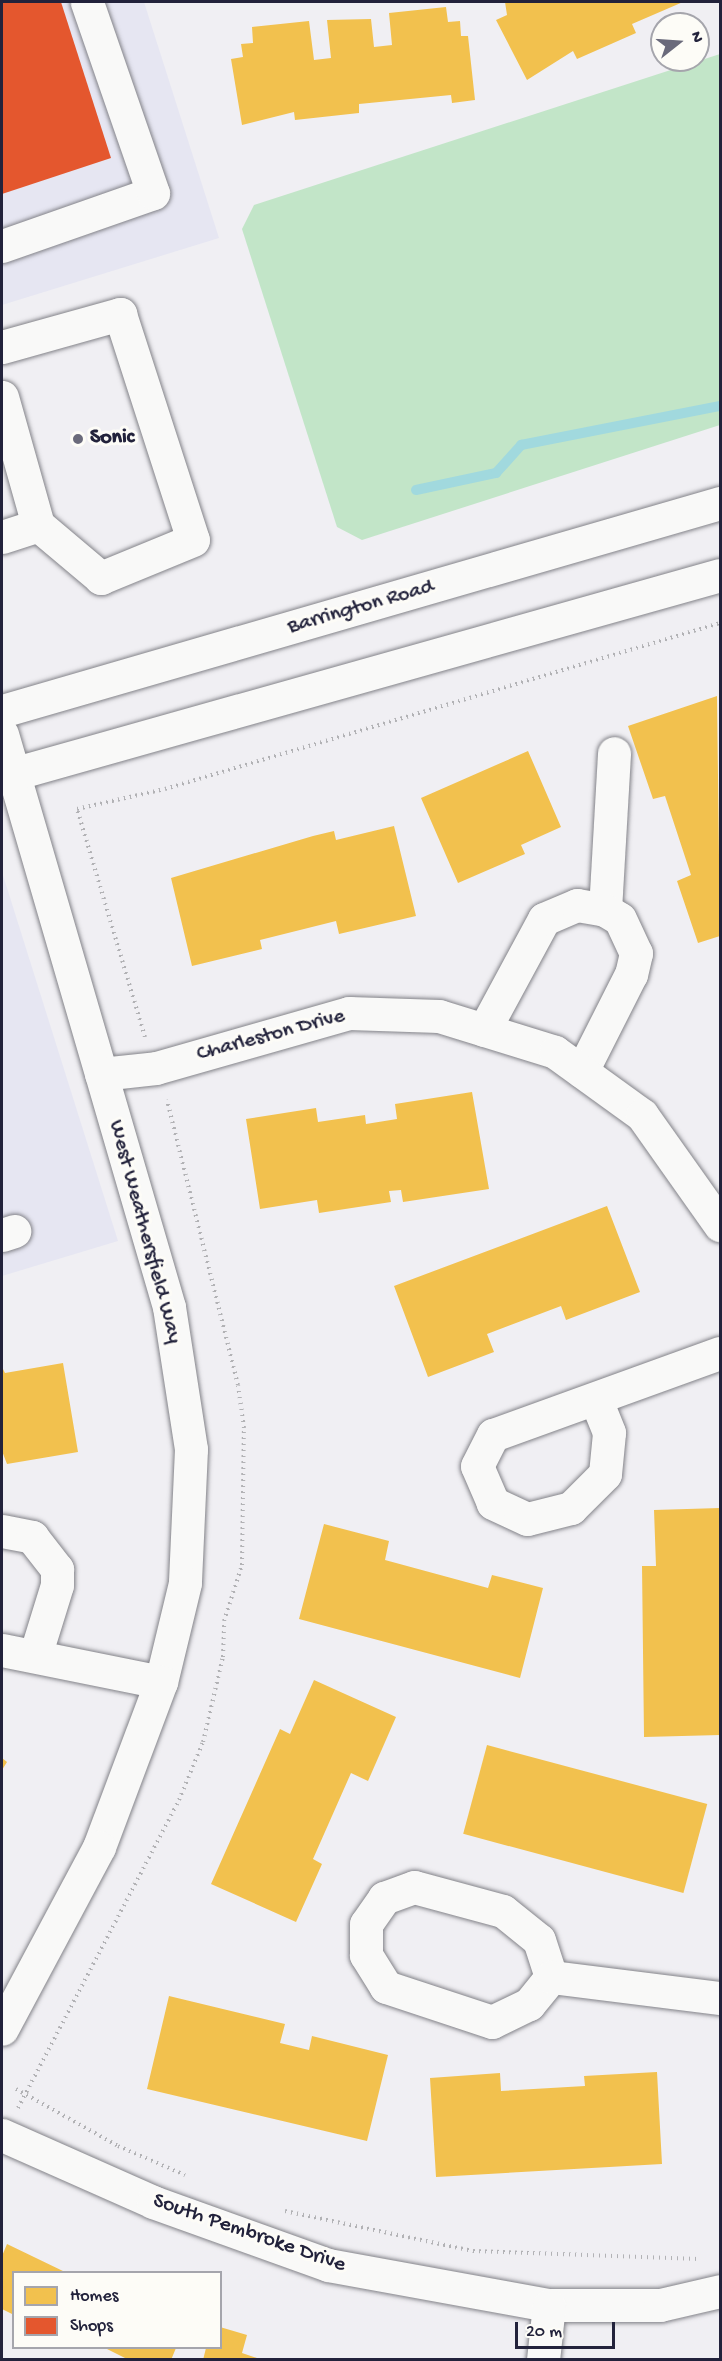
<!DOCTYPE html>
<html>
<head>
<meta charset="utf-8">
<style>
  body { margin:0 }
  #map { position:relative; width:722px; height:2361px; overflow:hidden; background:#f0eff3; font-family:"Gochi Hand",sans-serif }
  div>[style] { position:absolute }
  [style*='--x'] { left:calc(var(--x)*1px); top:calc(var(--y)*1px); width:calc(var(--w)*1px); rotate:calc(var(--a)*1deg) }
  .built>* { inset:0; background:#e6e6f2 }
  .green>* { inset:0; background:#c2e5c8 }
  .homes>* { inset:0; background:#f2c14e; transform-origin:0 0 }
  .shops>* { inset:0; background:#e4572e }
  .stream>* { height:10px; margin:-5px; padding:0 5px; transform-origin:5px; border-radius:5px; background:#a1d9de }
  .path>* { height:4px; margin-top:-2px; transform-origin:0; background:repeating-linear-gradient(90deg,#b2b2b5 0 1.5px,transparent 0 6px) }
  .roads { filter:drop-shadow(0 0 2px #838389) drop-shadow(0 0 2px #838389) }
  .minor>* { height:33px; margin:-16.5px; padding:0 16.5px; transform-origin:16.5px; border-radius:16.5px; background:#f9f9f8 }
  .major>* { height:33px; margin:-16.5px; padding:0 16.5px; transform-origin:16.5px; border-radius:16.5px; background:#f9f9f8 }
  .dots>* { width:16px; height:16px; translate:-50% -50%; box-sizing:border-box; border:3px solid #fdfcf7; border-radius:50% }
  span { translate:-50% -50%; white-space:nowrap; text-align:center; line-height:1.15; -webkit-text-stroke:6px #fdfcf7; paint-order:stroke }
  .poi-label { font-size:22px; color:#22223b; font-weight:700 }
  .left { translate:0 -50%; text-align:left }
  .street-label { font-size:22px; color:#22223b }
  .frame { position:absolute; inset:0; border:3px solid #22223b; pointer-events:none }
  .legend { position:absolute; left:12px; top:2271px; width:210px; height:78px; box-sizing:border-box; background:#fdfcf7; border:2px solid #a5a5ac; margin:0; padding:8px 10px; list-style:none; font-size:18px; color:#22223b }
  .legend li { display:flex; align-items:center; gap:12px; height:30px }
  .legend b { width:30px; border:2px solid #a5a5ac }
  .north { position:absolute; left:650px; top:12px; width:60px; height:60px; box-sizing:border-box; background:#fdfcf7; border:2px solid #a5a5ac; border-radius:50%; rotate:73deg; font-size:16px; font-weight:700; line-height:24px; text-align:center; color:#22223b }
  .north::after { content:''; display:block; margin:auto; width:21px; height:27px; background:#6a6a7b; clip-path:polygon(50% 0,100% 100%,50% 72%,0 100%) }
  .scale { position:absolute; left:515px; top:2322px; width:100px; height:27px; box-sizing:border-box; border:3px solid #22223b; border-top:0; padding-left:8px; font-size:18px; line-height:21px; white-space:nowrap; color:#22223b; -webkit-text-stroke:4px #fdfcf7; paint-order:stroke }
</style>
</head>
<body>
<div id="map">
  <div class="built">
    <i style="clip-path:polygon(2px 2px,144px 2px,219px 238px,2px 305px)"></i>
    <i style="clip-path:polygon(2px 872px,118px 1241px,2px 1276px)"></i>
  </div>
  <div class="green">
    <i style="clip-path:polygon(720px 54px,720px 425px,362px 540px,337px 527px,242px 229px,254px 205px)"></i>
  </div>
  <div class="homes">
    <i style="clip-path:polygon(683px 2px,632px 24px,636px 33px,577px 59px,573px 51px,527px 80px,496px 20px,507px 15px,505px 2px)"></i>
    <i style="clip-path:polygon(446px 7px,448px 22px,460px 21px,461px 36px,468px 36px,475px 100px,452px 103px,451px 95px,359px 104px,359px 113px,295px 120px,294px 112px,242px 125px,231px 59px,243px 57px,241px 44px,253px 43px,252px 27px,309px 21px,314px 60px,331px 58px,327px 20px,371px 19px,374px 47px,392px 45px,389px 13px)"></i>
    <i style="clip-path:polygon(717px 696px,720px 936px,698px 943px,677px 881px,691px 875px,665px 796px,653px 799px,628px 726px)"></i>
    <i style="clip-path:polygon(528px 751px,561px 827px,521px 845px,525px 854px,458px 883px,421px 798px)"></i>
    <i style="clip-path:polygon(394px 826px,416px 916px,339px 934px,336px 921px,260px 940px,262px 949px,192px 966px,171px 878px,313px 836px,334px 831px,336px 840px)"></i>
    <i style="clip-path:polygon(472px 1092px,489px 1189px,403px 1202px,401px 1190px,389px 1191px,391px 1202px,319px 1213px,317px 1200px,260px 1209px,246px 1119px,316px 1108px,318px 1122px,365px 1115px,366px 1124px,397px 1119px,395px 1104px)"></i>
    <i style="clip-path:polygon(607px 1206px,640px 1292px,566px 1320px,561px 1306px,487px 1334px,494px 1352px,428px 1377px,394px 1286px)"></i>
    <i style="clip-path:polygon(63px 1363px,78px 1452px,7px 1464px,2px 1451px,2px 1367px,5px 1373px)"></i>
    <i style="clip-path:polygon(720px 1508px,720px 1735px,644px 1737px,642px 1566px,656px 1566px,654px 1510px)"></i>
    <i style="clip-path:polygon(324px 1524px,389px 1541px,385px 1560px,488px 1588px,492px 1575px,543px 1588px,520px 1678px,299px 1619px)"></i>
    <i style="clip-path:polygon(314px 1680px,396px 1717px,368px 1781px,351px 1773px,313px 1859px,322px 1864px,296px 1922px,211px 1884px,280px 1729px,290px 1734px)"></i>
    <i style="left:487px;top:1745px;width:228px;height:92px;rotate:15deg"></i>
    <i style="clip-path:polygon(2px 1758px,7px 1762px,2px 1770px)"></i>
    <i style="clip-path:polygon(169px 1996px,285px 2024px,280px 2043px,309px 2050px,312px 2036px,388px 2055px,367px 2141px,147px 2089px)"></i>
    <i style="clip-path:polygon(657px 2072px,662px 2164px,436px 2177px,430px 2078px,500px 2073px,501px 2091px,585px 2086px,584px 2076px)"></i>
    <i style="clip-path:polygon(7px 2244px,65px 2272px,14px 2272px,14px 2315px,2px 2309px,2px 2256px)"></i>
    <i style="clip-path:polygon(220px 2327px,247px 2335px,242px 2353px,263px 2360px,203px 2360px,206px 2348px,220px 2348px)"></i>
    <i style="clip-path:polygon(105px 2348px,176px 2348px,171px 2360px,129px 2360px)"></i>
  </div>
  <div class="shops">
    <i style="clip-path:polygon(2px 2px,61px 2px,111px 158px,2px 194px)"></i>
  </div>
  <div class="stream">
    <i style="--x:416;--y:490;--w:82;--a:-12"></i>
    <i style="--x:496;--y:473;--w:38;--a:-48"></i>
    <i style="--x:521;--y:445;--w:203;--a:-11.1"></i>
  </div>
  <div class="path">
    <i style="--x:145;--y:1037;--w:238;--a:-106.6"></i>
    <i style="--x:77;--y:809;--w:90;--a:-12.8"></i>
    <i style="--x:165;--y:789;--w:579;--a:-16.65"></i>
    <i style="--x:16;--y:2089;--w:117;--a:29.2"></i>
    <i style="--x:118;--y:2146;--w:73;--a:23.4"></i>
    <i style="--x:18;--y:2108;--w:348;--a:-62.4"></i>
    <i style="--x:179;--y:1800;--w:63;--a:-67.5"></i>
    <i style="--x:203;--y:1742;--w:87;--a:-76.8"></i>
    <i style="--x:223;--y:1657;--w:36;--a:-88"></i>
    <i style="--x:224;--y:1621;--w:59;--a:-72.2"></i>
    <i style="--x:242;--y:1565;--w:137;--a:-89.2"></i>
    <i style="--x:244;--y:1428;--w:43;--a:-97.9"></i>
    <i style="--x:238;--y:1385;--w:294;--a:-104"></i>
    <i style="--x:285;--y:2211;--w:192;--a:12"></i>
    <i style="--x:473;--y:2251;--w:226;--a:2"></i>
  </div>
  <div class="roads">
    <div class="minor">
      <i style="--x:2;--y:246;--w:160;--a:-19.3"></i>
      <i style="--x:153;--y:193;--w:202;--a:-109.1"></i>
      <i style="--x:2;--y:347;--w:123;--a:-15.6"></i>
      <i style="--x:120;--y:314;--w:237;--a:72.1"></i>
      <i style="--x:193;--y:540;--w:100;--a:157.6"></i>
      <i style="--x:101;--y:578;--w:82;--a:-139.9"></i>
      <i style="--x:38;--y:525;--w:133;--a:-105.7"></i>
      <i style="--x:2;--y:537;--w:38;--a:-18"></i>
      <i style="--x:2;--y:734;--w:597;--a:73.75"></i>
      <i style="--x:169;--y:1307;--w:144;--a:81.2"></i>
      <i style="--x:191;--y:1449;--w:134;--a:92.6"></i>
      <i style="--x:185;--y:1583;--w:102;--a:103.6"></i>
      <i style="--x:161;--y:1682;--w:176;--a:110.6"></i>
      <i style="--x:99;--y:1847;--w:206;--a:118.1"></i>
      <i style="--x:605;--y:910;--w:157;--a:-86.7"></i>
      <i style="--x:484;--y:1030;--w:126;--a:-61.6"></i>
      <i style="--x:544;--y:919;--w:36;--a:-23"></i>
      <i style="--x:577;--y:905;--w:28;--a:10"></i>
      <i style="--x:605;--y:910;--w:17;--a:31"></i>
      <i style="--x:620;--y:919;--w:38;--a:65"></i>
      <i style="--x:636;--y:953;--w:22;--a:103"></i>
      <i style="--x:631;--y:974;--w:109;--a:116.8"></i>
      <i style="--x:101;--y:1074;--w:55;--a:-6.2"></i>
      <i style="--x:156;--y:1068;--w:201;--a:-15.9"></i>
      <i style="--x:349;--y:1013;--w:90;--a:1.9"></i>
      <i style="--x:439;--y:1016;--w:121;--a:17.2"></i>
      <i style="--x:555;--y:1052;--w:107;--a:35.9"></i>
      <i style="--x:642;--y:1115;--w:135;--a:54.7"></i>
      <i style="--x:2;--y:1235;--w:13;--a:-18"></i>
      <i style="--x:596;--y:1400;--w:35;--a:68"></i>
      <i style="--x:609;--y:1433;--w:41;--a:95.6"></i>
      <i style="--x:605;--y:1474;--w:48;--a:135"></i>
      <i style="--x:571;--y:1508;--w:45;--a:166"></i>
      <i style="--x:527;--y:1519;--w:38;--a:-155"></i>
      <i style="--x:493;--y:1503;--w:40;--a:-113.4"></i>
      <i style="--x:477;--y:1466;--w:35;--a:-63"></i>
      <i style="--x:493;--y:1435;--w:241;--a:-19.9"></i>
      <i style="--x:2;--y:1531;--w:31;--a:11"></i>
      <i style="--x:32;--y:1537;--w:41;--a:52"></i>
      <i style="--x:57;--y:1569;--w:16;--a:90"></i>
      <i style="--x:57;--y:1585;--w:74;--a:107.2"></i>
      <i style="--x:2;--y:1650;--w:162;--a:11.4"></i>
      <i style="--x:414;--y:1887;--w:92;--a:15.1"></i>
      <i style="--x:503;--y:1911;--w:46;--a:38.9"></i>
      <i style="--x:539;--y:1940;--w:39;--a:72"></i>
      <i style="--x:551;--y:1977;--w:35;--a:129"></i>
      <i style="--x:529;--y:2004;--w:41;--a:154.1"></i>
      <i style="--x:492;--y:2022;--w:112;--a:-161.7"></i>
      <i style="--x:386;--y:1987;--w:38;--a:-122"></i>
      <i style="--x:366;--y:1955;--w:31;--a:-90"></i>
      <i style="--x:366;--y:1924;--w:32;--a:-55"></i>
      <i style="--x:384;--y:1898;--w:32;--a:-20"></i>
      <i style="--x:551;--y:1977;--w:170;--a:7.1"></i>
      <i style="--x:2;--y:2135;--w:165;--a:23.9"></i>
      <i style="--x:153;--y:2202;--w:186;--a:19.8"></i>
      <i style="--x:328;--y:2265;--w:225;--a:10.3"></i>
      <i style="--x:549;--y:2305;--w:111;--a:0"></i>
      <i style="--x:660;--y:2305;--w:62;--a:-13.1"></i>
      <i style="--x:543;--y:2360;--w:55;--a:-83.8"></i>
    </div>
    <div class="major">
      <i style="--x:2;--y:711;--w:748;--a:-16.16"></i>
      <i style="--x:2;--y:777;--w:746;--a:-15.71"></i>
    </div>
  </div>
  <div class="dots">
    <i style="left:78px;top:439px;background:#6a6a7b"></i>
  </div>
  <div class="poi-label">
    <span class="left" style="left:90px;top:439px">Sonic</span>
  </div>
  <div class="street-label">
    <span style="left:361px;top:608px;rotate:-16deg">Barrington Road</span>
    <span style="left:271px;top:1036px;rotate:-15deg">Charleston Drive</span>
    <span style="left:144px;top:1232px;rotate:75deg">West Weathersfield Way</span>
    <span style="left:249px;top:2234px;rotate:19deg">South Pembroke Drive</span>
  </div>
  <div class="frame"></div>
  <ul class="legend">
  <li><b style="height:16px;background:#f2c14e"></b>Homes</li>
  <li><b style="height:16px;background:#e4572e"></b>Shops</li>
  </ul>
  <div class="north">N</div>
  <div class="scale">20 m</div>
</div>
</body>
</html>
